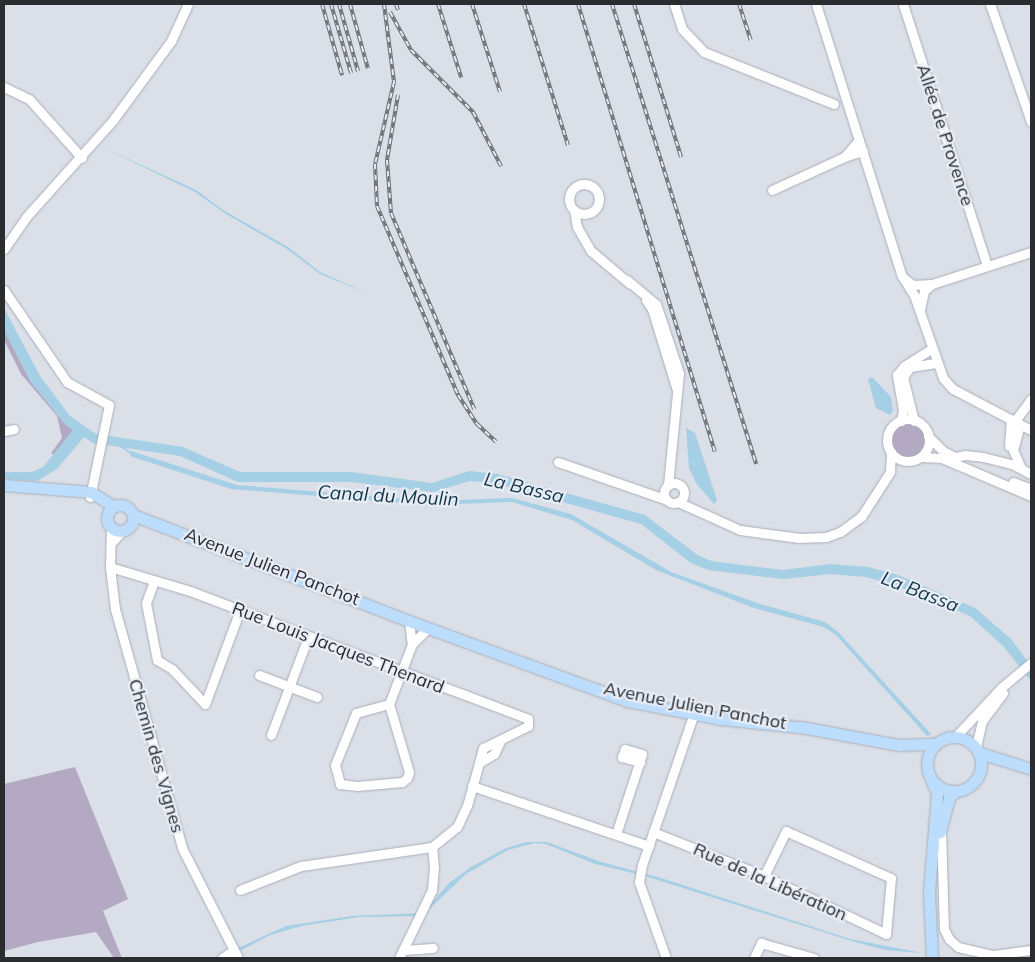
<!DOCTYPE html>
<html>
<head>
<meta charset="utf-8">
<style>
  body { margin:0 }
  #map { position:relative; width:1035px; height:962px; overflow:hidden; background:#dadfe8; font-family:Mulish,sans-serif }
  div>[style] { position:absolute }
  [style*='--x'] { left:calc(var(--x)*1px); top:calc(var(--y)*1px); width:calc(var(--w)*1px); rotate:calc(var(--a)*1deg) }
  .green>* { inset:0; background:#b4a9c3 }
  .round { border-radius:50% }
  .water>* { inset:0; background:#a4cfe4 }
  .stream>* { height:2px; margin:-1px; padding:0 1px; transform-origin:1px; border-radius:1px; background:#a4cfe4 }
  .roads { filter:drop-shadow(0 0 1px #aaaeb8) drop-shadow(0 0 1px #aaaeb8) }
  .minor>* { height:9px; margin:-4.5px; padding:0 4.5px; transform-origin:4.5px; border-radius:4.5px; background:#fff }
  .minor>.ring { margin:-4.5px; padding:0; box-sizing:content-box; background:none; border:9px solid #fff; border-radius:50% }
  .major>* { height:11px; margin:-5.5px; padding:0 5.5px; transform-origin:5.5px; border-radius:5.5px; background:#bdddfc }
  .major>.ring { margin:-5.5px; padding:0; box-sizing:content-box; background:none; border:11px solid #bdddfc; border-radius:50% }
  .rail>* { height:4px; margin-top:-2px; transform-origin:0; background:repeating-linear-gradient(90deg,#e7ecf6 0 5.5px,#6e7177 0 11px); box-sizing:border-box; border-block:1px solid #6e7177 }
  span { translate:-50% -50%; white-space:nowrap; text-align:center; line-height:1.15; -webkit-text-stroke:4.5px #e7ecf6; paint-order:stroke }
  .street-label { font-size:18px; color:#2a2c30 }
  .water-label { font-size:19px; color:#103545; font-style:italic }
  .frame { position:absolute; inset:0; border:5px solid #2a2c30; pointer-events:none }
</style>
</head>
<body>
<div id="map">
  <div class="green">
    <i style="clip-path:polygon(4px 330px,31px 382px,64px 423px,73px 430px,54px 455px,51px 453px,62px 438px,57px 416px,21px 374px,4px 340px)"></i>
    <i class="round" style="left:891px;top:423px;width:34px;height:34px"></i>
    <i style="clip-path:polygon(75px 767px,128px 899px,103px 911px,122px 958px,114px 958px,96px 932px,38px 942px,4px 951px,4px 784px)"></i>
  </div>
  <div class="water">
    <i style="clip-path:polygon(98px 145px,196px 190px,223px 210px,288px 247px,320px 272px,370px 294px,320px 274px,287px 249px,226px 214px,195px 192px)"></i>
    <i style="clip-path:polygon(4px 308px,40px 376px,70px 416px,96px 434px,183px 447px,240px 472px,351px 472px,432px 483px,469px 471px,497px 474px,645px 515px,696px 554px,711px 561px,783px 570px,830px 564px,868px 567px,898px 575px,975px 608px,1011px 639px,1031px 666px,1031px 681px,1003px 646px,970px 616px,895px 585px,866px 577px,830px 574px,783px 579px,708px 570px,691px 563px,641px 524px,495px 483px,470px 481px,433px 492px,350px 482px,238px 482px,180px 456px,93px 443px,84px 437px,57px 469px,37px 481px,4px 479px,4px 472px,32px 472px,43px 467px,73px 430px,64px 423px,31px 382px,4px 330px)"></i>
    <i style="clip-path:polygon(872px 377px,891px 397px,893px 411px,890px 415px,876px 408px,868px 379px)"></i>
    <i style="clip-path:polygon(686px 428px,695px 433px,717px 500px,714px 504px,696px 483px,689px 468px)"></i>
    <i style="clip-path:polygon(131px 451px,237px 485px,432px 501px,512px 498px,571px 514px,671px 572px,757px 603px,825px 622px,838px 632px,931px 734px,927px 736px,836px 635px,824px 627px,754px 608px,656px 570px,572px 520px,512px 502px,431px 505px,231px 489px,130px 456px)"></i>
    <i style="clip-path:polygon(527px 842px,547px 842px,601px 862px,658px 877px,850px 939px,922px 953px,885px 950px,855px 942px,645px 876px,595px 864px,546px 844px,535px 843px,508px 850px,466px 874px,422px 916px,359px 917px,301px 926px,270px 935px,238px 952px,236px 949px,286px 926px,352px 916px,423px 913px,449px 883px,471px 867px,506px 848px)"></i>
  </div>
  <div class="stream">
    <i style="--x:118;--y:444;--w:17;--a:36"></i>
  </div>
  <div class="roads">
    <div class="minor">
      <i style="--x:674;--y:4;--w:26;--a:72"></i>
      <i style="--x:682;--y:29;--w:32;--a:46"></i>
      <i style="--x:704;--y:52;--w:140;--a:21.8"></i>
      <i style="--x:816;--y:4;--w:285;--a:72.5"></i>
      <i style="--x:902;--y:276;--w:22;--a:58"></i>
      <i style="--x:914;--y:295;--w:88;--a:70.7"></i>
      <i style="--x:943;--y:378;--w:15;--a:48"></i>
      <i style="--x:953;--y:389;--w:88;--a:27.7"></i>
      <i style="--x:903;--y:4;--w:275;--a:72.2"></i>
      <i style="--x:990;--y:4;--w:125;--a:70.8"></i>
      <i style="--x:4;--y:87;--w:28;--a:26"></i>
      <i style="--x:29;--y:99;--w:79;--a:48.1"></i>
      <i style="--x:859;--y:140;--w:23;--a:131"></i>
      <i style="--x:844;--y:157;--w:20;--a:-18"></i>
      <i class="ring" style="left:569px;top:184px;width:21px;height:21px"></i>
      <i style="--x:772;--y:190;--w:79;--a:-24.6"></i>
      <i style="--x:574;--y:210;--w:17;--a:80"></i>
      <i style="--x:577;--y:227;--w:28;--a:60"></i>
      <i style="--x:591;--y:251;--w:51;--a:40.2"></i>
      <i style="--x:4;--y:249;--w:40;--a:-55.1"></i>
      <i style="--x:27;--y:216;--w:129;--a:-48.1"></i>
      <i style="--x:113;--y:120;--w:98;--a:-53.7"></i>
      <i style="--x:171;--y:41;--w:41;--a:-65.3"></i>
      <i style="--x:905;--y:279;--w:10;--a:37"></i>
      <i style="--x:913;--y:285;--w:19;--a:-3"></i>
      <i style="--x:932;--y:284;--w:11;--a:139"></i>
      <i style="--x:924;--y:291;--w:19;--a:102"></i>
      <i style="--x:627;--y:280;--w:38;--a:40"></i>
      <i style="--x:656;--y:304;--w:73;--a:71.6"></i>
      <i style="--x:679;--y:373;--w:113;--a:95.6"></i>
      <i style="--x:932;--y:284;--w:104;--a:-17.9"></i>
      <i style="--x:4;--y:290;--w:112;--a:55.6"></i>
      <i style="--x:67;--y:382;--w:48;--a:28.7"></i>
      <i style="--x:109;--y:405;--w:94;--a:101.7"></i>
      <i style="--x:646;--y:300;--w:11;--a:56"></i>
      <i style="--x:652;--y:309;--w:82;--a:72.9"></i>
      <i class="ring" style="left:887px;top:419px;width:33px;height:33px"></i>
      <i style="--x:901;--y:421;--w:11;--a:-80"></i>
      <i style="--x:903;--y:410;--w:36;--a:-100"></i>
      <i style="--x:897;--y:375;--w:11;--a:-52"></i>
      <i style="--x:904;--y:366;--w:32;--a:-32"></i>
      <i style="--x:914;--y:421;--w:45;--a:-104"></i>
      <i style="--x:903;--y:377;--w:12;--a:-55"></i>
      <i style="--x:910;--y:367;--w:26;--a:-9"></i>
      <i style="--x:1015;--y:421;--w:27;--a:-54"></i>
      <i style="--x:1020;--y:424;--w:27;--a:105"></i>
      <i style="--x:1013;--y:450;--w:20;--a:66"></i>
      <i style="--x:4;--y:431;--w:10;--a:-11"></i>
      <i style="--x:928;--y:436;--w:21;--a:45"></i>
      <i style="--x:943;--y:451;--w:13;--a:27"></i>
      <i style="--x:1009;--y:446;--w:27;--a:-86"></i>
      <i style="--x:921;--y:457;--w:21;--a:3"></i>
      <i style="--x:942;--y:458;--w:97;--a:23.1"></i>
      <i style="--x:955;--y:457;--w:10;--a:-11"></i>
      <i style="--x:965;--y:455;--w:18;--a:6"></i>
      <i style="--x:983;--y:457;--w:32;--a:14"></i>
      <i style="--x:1014;--y:465;--w:19;--a:28"></i>
      <i style="--x:558;--y:462;--w:115;--a:19.2"></i>
      <i style="--x:1013;--y:482;--w:19;--a:21"></i>
      <i class="ring" style="left:664px;top:483px;width:11px;height:11px"></i>
      <i style="--x:678;--y:502;--w:68;--a:24.3"></i>
      <i style="--x:740;--y:530;--w:60;--a:7.7"></i>
      <i style="--x:799;--y:538;--w:27;--a:-2"></i>
      <i style="--x:826;--y:537;--w:15;--a:-20"></i>
      <i style="--x:840;--y:532;--w:26;--a:-36"></i>
      <i style="--x:861;--y:517;--w:54;--a:-57.2"></i>
      <i style="--x:890;--y:472;--w:20;--a:-87"></i>
      <i style="--x:111;--y:526;--w:41;--a:91.4"></i>
      <i style="--x:110;--y:567;--w:42;--a:83.2"></i>
      <i style="--x:115;--y:609;--w:248;--a:74.3"></i>
      <i style="--x:182;--y:848;--w:123;--a:63"></i>
      <i style="--x:112;--y:542;--w:16;--a:-47"></i>
      <i style="--x:110;--y:567;--w:84;--a:16.7"></i>
      <i style="--x:190;--y:591;--w:361;--a:20.7"></i>
      <i style="--x:528;--y:719;--w:7;--a:90"></i>
      <i style="--x:528;--y:726;--w:50;--a:153.9"></i>
      <i style="--x:483;--y:748;--w:16;--a:105"></i>
      <i style="--x:479;--y:763;--w:17;--a:-31"></i>
      <i style="--x:494;--y:754;--w:14;--a:-65"></i>
      <i style="--x:154;--y:581;--w:23;--a:110"></i>
      <i style="--x:146;--y:603;--w:58;--a:79.1"></i>
      <i style="--x:157;--y:660;--w:17;--a:31"></i>
      <i style="--x:172;--y:669;--w:48;--a:46.7"></i>
      <i style="--x:205;--y:704;--w:100;--a:-69.6"></i>
      <i style="--x:409;--y:621;--w:23;--a:83"></i>
      <i style="--x:259;--y:675;--w:62;--a:20.8"></i>
      <i style="--x:389;--y:704;--w:34;--a:165"></i>
      <i style="--x:356;--y:713;--w:56;--a:112"></i>
      <i style="--x:335;--y:765;--w:20;--a:75"></i>
      <i style="--x:340;--y:784;--w:17;--a:7"></i>
      <i style="--x:357;--y:786;--w:45;--a:-5.1"></i>
      <i style="--x:402;--y:782;--w:6;--a:-39"></i>
      <i style="--x:407;--y:778;--w:6;--a:-72"></i>
      <i style="--x:409;--y:772;--w:71;--a:-106.4"></i>
      <i style="--x:389;--y:704;--w:64;--a:-69"></i>
      <i style="--x:412;--y:644;--w:23;--a:-45"></i>
      <i style="--x:271;--y:735;--w:105;--a:-69.3"></i>
      <i style="--x:956;--y:736;--w:67;--a:-46.8"></i>
      <i style="--x:1002;--y:687;--w:38;--a:-40"></i>
      <i style="--x:976;--y:747;--w:27;--a:-77"></i>
      <i style="--x:982;--y:721;--w:35;--a:-53"></i>
      <i style="--x:472;--y:786;--w:187;--a:18.7"></i>
      <i style="--x:941;--y:829;--w:100;--a:88.3"></i>
      <i style="--x:944;--y:929;--w:11;--a:63"></i>
      <i style="--x:949;--y:939;--w:12;--a:42"></i>
      <i style="--x:958;--y:947;--w:37;--a:13"></i>
      <i style="--x:994;--y:955;--w:37;--a:-8"></i>
      <i style="--x:653;--y:832;--w:119;--a:21.6"></i>
      <i style="--x:764;--y:876;--w:135;--a:25.4"></i>
      <i style="--x:886;--y:934;--w:56;--a:-84.9"></i>
      <i style="--x:891;--y:878;--w:115;--a:-155.9"></i>
      <i style="--x:786;--y:831;--w:50;--a:116.1"></i>
      <i style="--x:616;--y:834;--w:84;--a:-72"></i>
      <i style="--x:642;--y:754;--w:18;--a:-164"></i>
      <i style="--x:625;--y:749;--w:9;--a:111"></i>
      <i style="--x:622;--y:757;--w:19;--a:16"></i>
      <i style="--x:240;--y:890;--w:66;--a:-21.5"></i>
      <i style="--x:301;--y:866;--w:132;--a:-8.3"></i>
      <i style="--x:432;--y:847;--w:32;--a:-39"></i>
      <i style="--x:457;--y:827;--w:23;--a:-65"></i>
      <i style="--x:467;--y:806;--w:45;--a:-74.4"></i>
      <i style="--x:403;--y:950;--w:30;--a:-4"></i>
      <i style="--x:222;--y:958;--w:14;--a:-34"></i>
      <i style="--x:399;--y:958;--w:76;--a:-64.1"></i>
      <i style="--x:432;--y:890;--w:22;--a:-85"></i>
      <i style="--x:434;--y:868;--w:21;--a:-95"></i>
      <i style="--x:666;--y:958;--w:81;--a:-109.6"></i>
      <i style="--x:639;--y:882;--w:17;--a:-80"></i>
      <i style="--x:642;--y:865;--w:167;--a:-71.1"></i>
      <i style="--x:754;--y:958;--w:17;--a:-65"></i>
      <i style="--x:761;--y:943;--w:55;--a:15.8"></i>
    </div>
    <div class="major">
      <i style="--x:4;--y:485;--w:87;--a:4.6"></i>
      <i style="--x:91;--y:492;--w:27;--a:33"></i>
      <i class="ring" style="left:107px;top:505px;width:15px;height:15px"></i>
      <i style="--x:133;--y:515;--w:296;--a:21"></i>
      <i style="--x:409;--y:621;--w:233;--a:20.1"></i>
      <i style="--x:628;--y:701;--w:95;--a:11"></i>
      <i style="--x:721;--y:719;--w:85;--a:6"></i>
      <i style="--x:801;--y:727;--w:100;--a:10.4"></i>
      <i style="--x:899;--y:745;--w:36;--a:-2"></i>
      <i class="ring" style="left:927px;top:737px;width:43px;height:43px"></i>
      <i style="--x:980;--y:753;--w:53;--a:17.4"></i>
      <i style="--x:931;--y:779;--w:16;--a:68"></i>
      <i style="--x:937;--y:794;--w:98;--a:94.7"></i>
      <i style="--x:929;--y:892;--w:66;--a:87.4"></i>
      <i style="--x:940;--y:832;--w:35;--a:-75"></i>
      <i style="--x:949;--y:798;--w:10;--a:-45"></i>
    </div>
  </div>
  <div class="rail">
    <i style="--x:322;--y:4;--w:74;--a:74.3"></i>
    <i style="--x:331;--y:4;--w:72;--a:73.8"></i>
    <i style="--x:339;--y:4;--w:70;--a:74.2"></i>
    <i style="--x:350;--y:4;--w:67;--a:74.5"></i>
    <i style="--x:384;--y:4;--w:79;--a:82.7"></i>
    <i style="--x:394;--y:82;--w:84;--a:103"></i>
    <i style="--x:375;--y:164;--w:42;--a:87.3"></i>
    <i style="--x:377;--y:206;--w:206;--a:66.8"></i>
    <i style="--x:458;--y:395;--w:35;--a:57"></i>
    <i style="--x:477;--y:424;--w:26;--a:43"></i>
    <i style="--x:396;--y:4;--w:6;--a:72"></i>
    <i style="--x:438;--y:4;--w:77;--a:72.5"></i>
    <i style="--x:472;--y:4;--w:92;--a:72.3"></i>
    <i style="--x:524;--y:4;--w:148;--a:72.7"></i>
    <i style="--x:578;--y:4;--w:468;--a:73"></i>
    <i style="--x:612;--y:4;--w:482;--a:72.6"></i>
    <i style="--x:634;--y:4;--w:160;--a:72.9"></i>
    <i style="--x:739;--y:4;--w:38;--a:72"></i>
    <i style="--x:390;--y:12;--w:43;--a:61.1"></i>
    <i style="--x:411;--y:50;--w:88;--a:45"></i>
    <i style="--x:473;--y:112;--w:61;--a:62.6"></i>
    <i style="--x:398;--y:95;--w:66;--a:99.6"></i>
    <i style="--x:387;--y:160;--w:53;--a:85.7"></i>
    <i style="--x:391;--y:213;--w:213;--a:67"></i>
  </div>
  <div class="street-label">
    <span style="left:945px;top:135px;rotate:72deg">Allée de Provence</span>
    <span style="left:272px;top:567px;rotate:21deg">Avenue Julien Panchot</span>
    <span style="left:338px;top:648px;rotate:21deg">Rue Louis Jacques Thenard</span>
    <span style="left:695px;top:706px;rotate:11deg">Avenue Julien Panchot</span>
    <span style="left:156px;top:756px;rotate:74deg">Chemin des Vignes</span>
    <span style="left:770px;top:882px;rotate:24deg">Rue de la Libération</span>
  </div>
  <div class="water-label">
    <span style="left:524px;top:488px;rotate:13deg">La Bassa</span>
    <span style="left:388px;top:496px;rotate:3deg">Canal du Moulin</span>
    <span style="left:920px;top:592px;rotate:21deg">La Bassa</span>
  </div>
  <div class="frame"></div>
</div>
</body>
</html>
